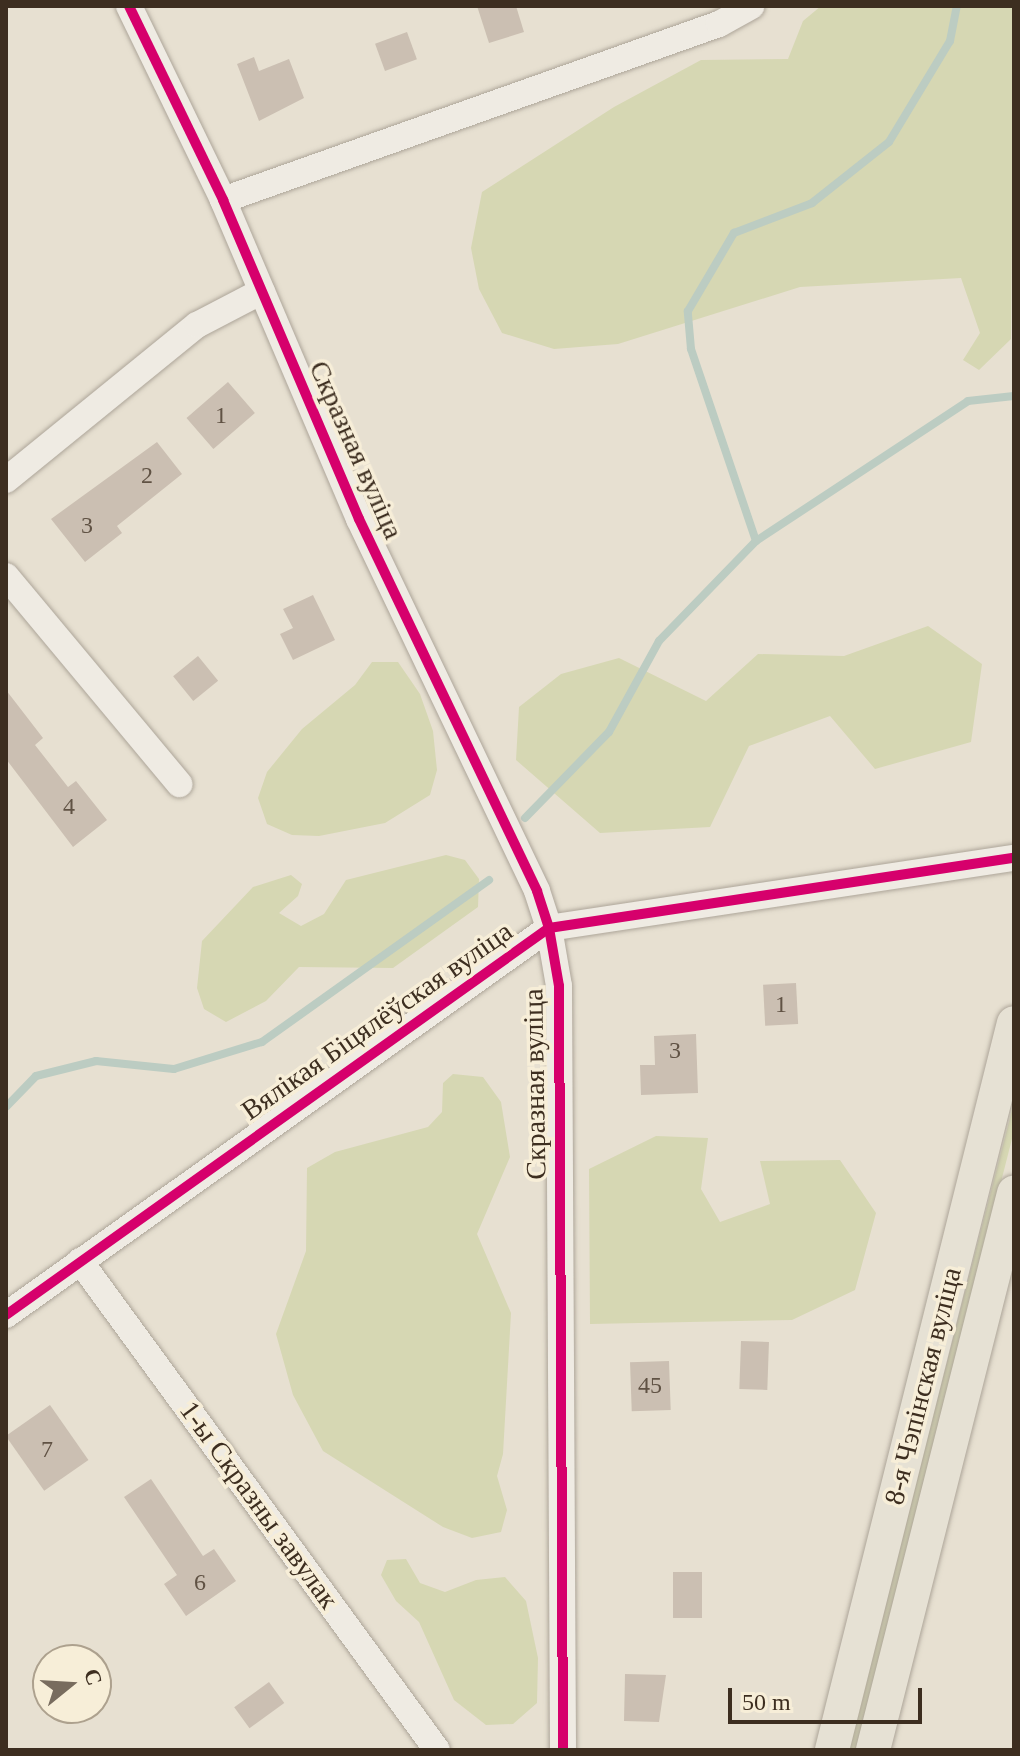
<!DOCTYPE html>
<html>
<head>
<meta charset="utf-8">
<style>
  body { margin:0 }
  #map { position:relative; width:1020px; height:1756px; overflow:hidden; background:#e7e0d1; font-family:Georgia,serif }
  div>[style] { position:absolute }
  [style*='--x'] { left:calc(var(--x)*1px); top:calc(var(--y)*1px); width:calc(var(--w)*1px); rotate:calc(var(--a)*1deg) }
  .green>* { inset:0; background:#d6d7b3 }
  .stream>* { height:8px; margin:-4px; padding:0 4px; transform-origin:4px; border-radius:4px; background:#bcccc2 }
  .building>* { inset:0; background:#cbbfb2; transform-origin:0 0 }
  .roads { filter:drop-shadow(0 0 2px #ada599) drop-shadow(0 0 2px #ada599) }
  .minor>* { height:26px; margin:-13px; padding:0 13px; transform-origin:13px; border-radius:13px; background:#efebe3 }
  .major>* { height:34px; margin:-17px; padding:0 17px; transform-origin:17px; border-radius:17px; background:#e6e1d4 }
  .cycleway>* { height:10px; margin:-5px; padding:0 5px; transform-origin:5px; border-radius:5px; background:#d6006c }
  span { translate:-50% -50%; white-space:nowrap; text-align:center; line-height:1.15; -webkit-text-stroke:7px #f7eed8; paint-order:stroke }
  .number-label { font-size:24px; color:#605244 }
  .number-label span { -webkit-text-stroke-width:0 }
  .street-label { font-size:28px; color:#3d2e20 }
  .frame { position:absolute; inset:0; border:8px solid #3d2e20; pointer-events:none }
  .north { position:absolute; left:32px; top:1644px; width:80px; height:80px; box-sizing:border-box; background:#f7eed8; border:2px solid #ada18e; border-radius:50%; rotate:72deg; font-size:22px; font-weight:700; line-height:32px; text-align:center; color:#3d2e20 }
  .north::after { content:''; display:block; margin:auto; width:28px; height:36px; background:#786c5e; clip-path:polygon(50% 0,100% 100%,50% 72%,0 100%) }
  .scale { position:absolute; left:728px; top:1688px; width:194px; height:36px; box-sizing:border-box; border:4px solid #3d2e20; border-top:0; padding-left:10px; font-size:24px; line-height:28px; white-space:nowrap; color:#3d2e20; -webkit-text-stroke:6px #f7eed8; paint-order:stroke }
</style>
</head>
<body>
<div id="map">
  <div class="green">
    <i style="clip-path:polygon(821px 6px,1014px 6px,1011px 339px,979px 370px,963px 360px,980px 333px,961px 278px,800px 287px,618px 344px,554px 349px,502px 333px,479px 289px,471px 248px,482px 192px,614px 107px,701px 60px,788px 59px,803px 21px)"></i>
    <i style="clip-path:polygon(928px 626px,982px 664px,971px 742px,875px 769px,830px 716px,749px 746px,710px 827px,600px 833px,516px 760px,519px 707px,561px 674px,619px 658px,706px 701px,758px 654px,844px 656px)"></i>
    <i style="clip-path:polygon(372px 662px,398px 662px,420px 694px,433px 731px,437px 770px,430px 795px,385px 823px,319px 836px,292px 835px,267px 824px,258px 798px,267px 772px,302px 729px,355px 685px)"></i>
    <i style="clip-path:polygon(446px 855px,465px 860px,479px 879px,478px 907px,393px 968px,299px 967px,266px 1001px,226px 1022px,204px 1009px,197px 988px,202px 941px,253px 887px,291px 875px,302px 884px,298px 896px,279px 913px,301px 926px,324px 914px,346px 880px)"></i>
    <i style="clip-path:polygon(453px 1074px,483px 1077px,501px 1102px,510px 1157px,477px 1234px,511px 1313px,503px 1454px,497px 1476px,507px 1510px,501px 1532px,472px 1538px,443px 1527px,323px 1451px,293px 1395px,276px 1334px,306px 1251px,307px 1168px,335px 1152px,428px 1127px,442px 1112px,443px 1083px)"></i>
    <i style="clip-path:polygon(1014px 1102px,1014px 1131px,856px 1750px,847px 1750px)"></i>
    <i style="clip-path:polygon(656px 1136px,708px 1138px,701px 1189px,720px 1222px,770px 1204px,760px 1161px,840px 1160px,876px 1213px,855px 1290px,792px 1320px,590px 1324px,589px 1169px)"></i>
    <i style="clip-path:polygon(406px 1559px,420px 1583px,445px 1592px,476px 1580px,505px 1577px,526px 1601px,538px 1658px,537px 1703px,513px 1724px,486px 1725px,454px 1700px,419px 1622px,396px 1601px,381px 1575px,387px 1560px)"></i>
  </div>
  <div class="stream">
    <i style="--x:756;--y:541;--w:203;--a:-108.7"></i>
    <i style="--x:691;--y:349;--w:38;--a:-95"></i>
    <i style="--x:688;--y:311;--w:91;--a:-59.5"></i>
    <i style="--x:734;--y:233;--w:84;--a:-21"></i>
    <i style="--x:812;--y:203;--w:98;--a:-38.4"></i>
    <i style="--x:889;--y:142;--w:118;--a:-58.9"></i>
    <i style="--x:950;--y:41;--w:36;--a:-79"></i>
    <i style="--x:525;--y:818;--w:120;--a:-45.7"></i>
    <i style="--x:609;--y:732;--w:104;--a:-61.2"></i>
    <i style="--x:659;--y:641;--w:139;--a:-45.9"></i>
    <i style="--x:756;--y:541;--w:254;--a:-33.4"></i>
    <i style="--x:968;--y:401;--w:46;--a:-6.2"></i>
    <i style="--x:6;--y:1107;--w:43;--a:-45.9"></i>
    <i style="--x:36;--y:1076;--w:62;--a:-14"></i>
    <i style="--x:96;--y:1061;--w:78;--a:5.9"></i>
    <i style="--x:174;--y:1069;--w:92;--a:-17.1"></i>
    <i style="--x:262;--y:1042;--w:279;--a:-35.5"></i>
  </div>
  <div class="building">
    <i style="clip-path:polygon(477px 6px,516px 6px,524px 32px,489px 43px)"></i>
    <i style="left:407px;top:32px;width:29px;height:34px;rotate:70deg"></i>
    <i style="clip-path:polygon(254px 57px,259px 71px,289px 59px,304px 98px,259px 121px,237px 64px)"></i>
    <i style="left:228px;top:382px;width:41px;height:55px;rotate:49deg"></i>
    <i style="clip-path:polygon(157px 442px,182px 474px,117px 526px,122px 533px,85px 562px,51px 519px)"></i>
    <i style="clip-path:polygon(313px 595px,335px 640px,293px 660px,280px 634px,293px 628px,283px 609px)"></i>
    <i style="left:198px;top:656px;width:32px;height:32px;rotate:51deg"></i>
    <i style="clip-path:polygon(6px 690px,43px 738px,35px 745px,68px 787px,76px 781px,107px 820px,73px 847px,6px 759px)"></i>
    <i style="left:796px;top:983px;width:41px;height:33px;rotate:87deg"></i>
    <i style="clip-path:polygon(696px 1034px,698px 1093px,641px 1095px,640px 1065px,655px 1065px,654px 1036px)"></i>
    <i style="left:741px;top:1341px;width:28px;height:48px;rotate:2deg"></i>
    <i style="left:669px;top:1361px;width:49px;height:39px;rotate:88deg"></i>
    <i style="left:50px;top:1405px;width:67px;height:54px;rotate:55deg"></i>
    <i style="clip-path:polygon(151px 1479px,203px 1556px,214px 1549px,236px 1581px,186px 1616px,164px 1584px,177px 1575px,124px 1497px)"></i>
    <i style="left:673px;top:1572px;width:29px;height:46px"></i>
    <i style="clip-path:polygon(625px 1674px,666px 1675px,659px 1722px,624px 1721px)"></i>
    <i style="left:269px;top:1682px;width:26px;height:43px;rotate:54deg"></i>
  </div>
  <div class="roads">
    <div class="minor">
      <i style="--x:129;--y:6;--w:216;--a:64.1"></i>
      <i style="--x:223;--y:200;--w:347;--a:66.9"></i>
      <i style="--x:359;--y:519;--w:412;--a:64.4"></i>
      <i style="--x:537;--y:891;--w:39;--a:72"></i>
      <i style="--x:549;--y:928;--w:59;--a:80.2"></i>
      <i style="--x:559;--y:986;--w:764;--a:89.7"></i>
      <i style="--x:223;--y:200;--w:526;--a:-19.54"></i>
      <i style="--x:719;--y:24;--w:37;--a:-29"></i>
      <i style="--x:6;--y:480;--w:246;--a:-39.1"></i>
      <i style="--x:197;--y:325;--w:73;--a:-27.6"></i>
      <i style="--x:6;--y:576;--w:271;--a:50.2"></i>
      <i style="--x:80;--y:1261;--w:605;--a:53.87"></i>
      <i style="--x:6;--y:1315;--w:667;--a:-35.48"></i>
      <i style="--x:549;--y:928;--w:470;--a:-8.6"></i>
    </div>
    <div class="major">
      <i style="--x:832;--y:1750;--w:749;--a:-75.95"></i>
      <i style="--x:873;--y:1750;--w:575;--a:-75.79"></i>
    </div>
  </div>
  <div class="cycleway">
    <i style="--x:129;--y:6;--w:216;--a:64.1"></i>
    <i style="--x:223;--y:200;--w:347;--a:66.9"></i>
    <i style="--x:359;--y:519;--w:412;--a:64.4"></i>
    <i style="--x:537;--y:891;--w:39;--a:72"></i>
    <i style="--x:549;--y:928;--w:59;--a:80.2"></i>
    <i style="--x:559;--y:986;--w:764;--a:89.7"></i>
    <i style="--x:6;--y:1315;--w:667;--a:-35.48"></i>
    <i style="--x:549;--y:928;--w:470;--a:-8.6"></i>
  </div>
  <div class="number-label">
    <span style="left:221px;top:416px">1</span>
    <span style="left:147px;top:476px">2</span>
    <span style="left:87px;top:526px">3</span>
    <span style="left:69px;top:807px">4</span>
    <span style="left:781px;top:1005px">1</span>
    <span style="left:675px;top:1051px">3</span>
    <span style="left:650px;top:1386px">45</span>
    <span style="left:47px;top:1450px">7</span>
    <span style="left:200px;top:1583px">6</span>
  </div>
  <div class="street-label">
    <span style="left:356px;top:450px;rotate:66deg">Скразная вуліца</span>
    <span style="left:377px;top:1021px;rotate:-35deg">Вялікая Біцялёўская вуліца</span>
    <span style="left:535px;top:1084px;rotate:-91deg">Скразная вуліца</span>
    <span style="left:923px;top:1386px;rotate:-76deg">8-я Чэпінская вуліца</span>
    <span style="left:259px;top:1505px;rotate:54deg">1-ы Скразны завулак</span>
  </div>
  <div class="frame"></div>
  <div class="north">С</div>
  <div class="scale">50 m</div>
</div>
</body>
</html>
